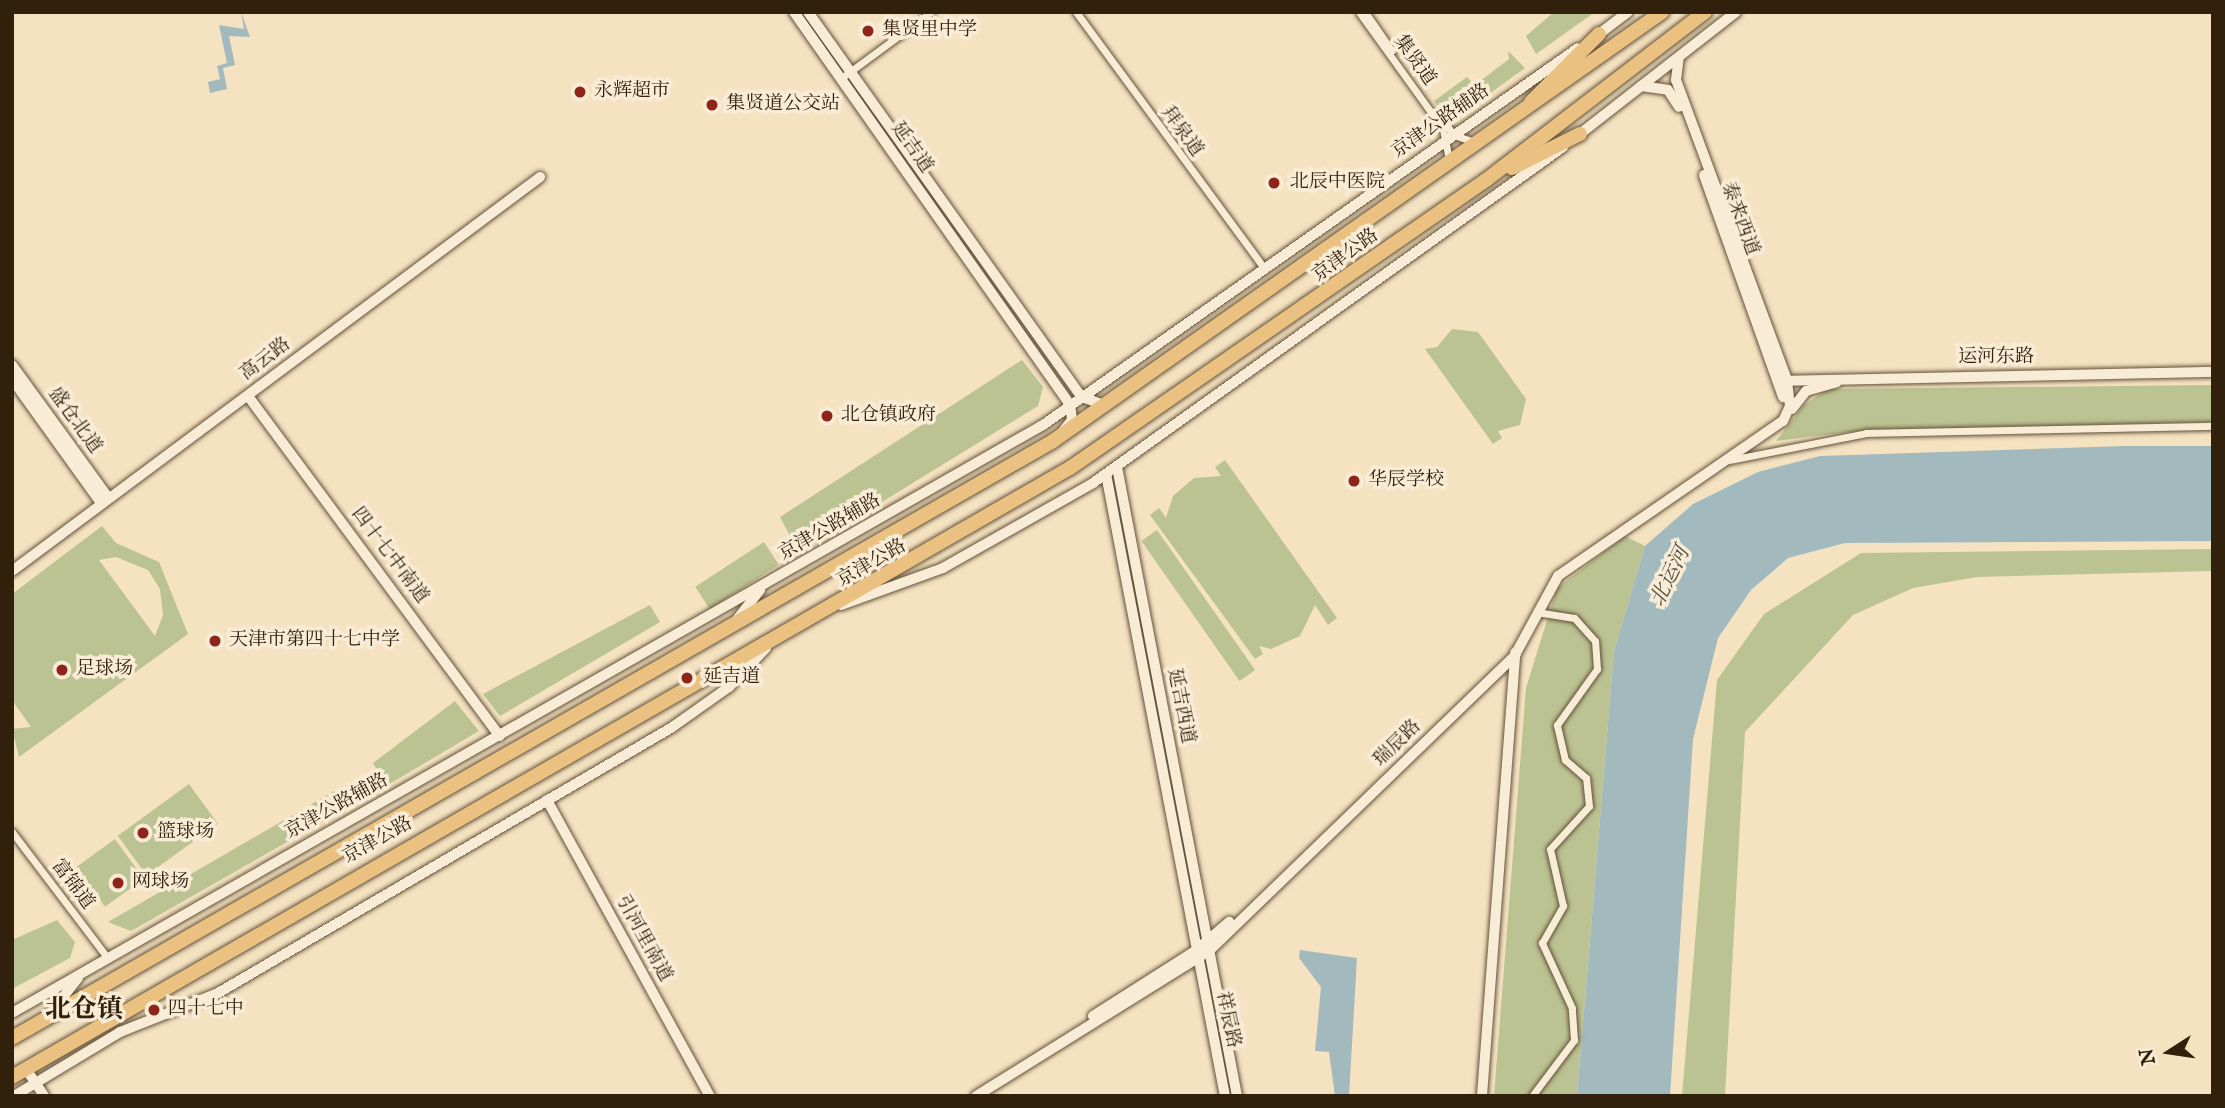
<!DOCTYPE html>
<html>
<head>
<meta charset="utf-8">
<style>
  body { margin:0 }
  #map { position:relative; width:2225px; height:1108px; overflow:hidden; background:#f4e2c1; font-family:"IM FELL English","Noto Serif SC",serif }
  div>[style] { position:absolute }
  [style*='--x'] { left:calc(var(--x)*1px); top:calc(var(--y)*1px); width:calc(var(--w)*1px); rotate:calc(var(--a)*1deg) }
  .green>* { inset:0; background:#bcc392; transform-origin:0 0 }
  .water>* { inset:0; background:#a2babe }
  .roads { filter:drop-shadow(0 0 2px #625139) drop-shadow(0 0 2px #625139) }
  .street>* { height:7px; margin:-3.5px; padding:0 3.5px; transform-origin:3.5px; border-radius:3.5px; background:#f8ecd7 }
  .secondary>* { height:10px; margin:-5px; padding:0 5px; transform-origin:5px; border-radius:5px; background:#f8ecd7 }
  .highway>* { height:14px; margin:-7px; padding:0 7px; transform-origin:7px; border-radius:7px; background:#eac180 }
  .dots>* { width:19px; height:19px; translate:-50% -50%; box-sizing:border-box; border:4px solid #f8ecd7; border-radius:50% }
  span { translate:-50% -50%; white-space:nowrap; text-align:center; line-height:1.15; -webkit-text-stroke:7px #f8ecd7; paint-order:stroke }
  .poi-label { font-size:19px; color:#31210c }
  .left { translate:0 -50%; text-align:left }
  .street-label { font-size:19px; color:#31210c }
  .water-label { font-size:21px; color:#534f41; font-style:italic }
  .district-label { font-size:26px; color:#31210c; font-weight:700 }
  .frame { position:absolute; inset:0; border:14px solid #31210c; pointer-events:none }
  .north { position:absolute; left:2134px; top:1017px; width:70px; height:70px; -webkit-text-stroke:5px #f8ecd7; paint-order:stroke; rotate:258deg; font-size:19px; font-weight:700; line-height:28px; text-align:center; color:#31210c }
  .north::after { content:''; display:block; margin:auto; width:24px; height:32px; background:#31210c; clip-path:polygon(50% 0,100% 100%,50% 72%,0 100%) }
</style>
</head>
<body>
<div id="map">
  <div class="green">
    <i style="clip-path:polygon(1554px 12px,1595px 12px,1536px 54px,1526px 36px)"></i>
    <i style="clip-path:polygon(1508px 51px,1525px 68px,1449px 123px,1434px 101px,1467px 77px,1475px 85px,1509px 59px)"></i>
    <i style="clip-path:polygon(1452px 329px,1478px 332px,1526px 399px,1520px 425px,1498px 431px,1502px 438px,1493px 444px,1425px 349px,1437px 347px)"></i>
    <i style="clip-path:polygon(1022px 360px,1043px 387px,1038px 406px,799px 553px,780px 517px)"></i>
    <i style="clip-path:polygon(2213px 385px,2213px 422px,1866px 430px,1776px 441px,1804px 405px,1828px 389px)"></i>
    <i style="clip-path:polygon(1225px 460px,1337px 618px,1328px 625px,1315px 605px,1300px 636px,1271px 649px,1259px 646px,1263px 654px,1255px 659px,1150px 515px,1159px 508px,1166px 518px,1173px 496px,1194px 478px,1221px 476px,1215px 467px)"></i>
    <i style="clip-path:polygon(evenodd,102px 526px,116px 543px,159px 562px,188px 634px,19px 757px,12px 729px,31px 727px,12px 700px,12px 594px,102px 526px,116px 557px,148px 570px,160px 589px,163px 615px,155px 636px,99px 560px,116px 557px)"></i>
    <i style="left:1157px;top:530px;width:171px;height:19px;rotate:55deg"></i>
    <i style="clip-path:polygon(1625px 536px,1645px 546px,1614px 651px,1577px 1096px,1494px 1096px,1526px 688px,1557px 588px)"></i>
    <i style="left:764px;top:542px;width:27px;height:82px;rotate:57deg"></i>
    <i style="clip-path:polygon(2213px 549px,2213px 571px,1977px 577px,1913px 588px,1853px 615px,1745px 732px,1725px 1096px,1682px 1096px,1717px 680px,1764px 614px,1861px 553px)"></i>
    <i style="clip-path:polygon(650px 605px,660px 622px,500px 716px,483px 694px)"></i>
    <i style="clip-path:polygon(455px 701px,479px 731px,386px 786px,373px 763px)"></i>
    <i style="left:189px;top:784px;width:49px;height:88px;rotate:54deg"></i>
    <i style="clip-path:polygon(336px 790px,350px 806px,131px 931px,108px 922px)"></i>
    <i style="left:115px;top:839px;width:49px;height:48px;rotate:54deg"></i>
    <i style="clip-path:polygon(57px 920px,75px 942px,70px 958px,12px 989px,12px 940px)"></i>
  </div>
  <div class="water">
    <i style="clip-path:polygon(241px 12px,250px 37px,229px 36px,235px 65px,223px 68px,227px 89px,210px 93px,208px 82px,220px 79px,217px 66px,227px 63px,219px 25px,244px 29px)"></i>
    <i style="clip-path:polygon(2124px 446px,2213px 446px,2213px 541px,1845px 543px,1788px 558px,1751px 590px,1718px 638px,1693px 739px,1670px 1096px,1577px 1096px,1614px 651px,1645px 546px,1693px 504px,1758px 472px,1820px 456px)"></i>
    <i style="clip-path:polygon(1300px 950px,1357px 958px,1349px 1096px,1335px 1096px,1329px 1052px,1315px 1051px,1321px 987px,1299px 958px)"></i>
  </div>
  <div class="roads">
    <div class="street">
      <i style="--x:1076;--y:12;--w:318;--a:53.7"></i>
      <i style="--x:1359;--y:12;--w:144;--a:54.3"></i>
      <i style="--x:1443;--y:129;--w:33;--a:79"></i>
      <i style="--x:1365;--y:12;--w:47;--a:55.3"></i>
      <i style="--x:840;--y:79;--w:113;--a:-36.4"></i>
      <i style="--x:1442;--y:120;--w:19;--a:51"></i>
      <i style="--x:1454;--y:135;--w:21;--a:19"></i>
      <i style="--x:1730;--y:460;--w:139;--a:-11.2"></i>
      <i style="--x:1866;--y:433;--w:347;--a:-1.2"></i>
      <i style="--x:12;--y:832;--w:157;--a:52.8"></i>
      <i style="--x:1532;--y:1096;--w:70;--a:-53.1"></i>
      <i style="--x:1574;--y:1040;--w:32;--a:-94"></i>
      <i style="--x:1572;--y:1008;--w:72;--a:-114.8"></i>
      <i style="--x:1542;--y:943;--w:43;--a:-60.4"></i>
      <i style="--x:1563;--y:906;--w:58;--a:-102.8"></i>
      <i style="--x:1550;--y:849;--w:58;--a:-47.8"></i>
      <i style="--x:1589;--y:806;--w:28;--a:-96"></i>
      <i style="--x:1586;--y:778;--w:28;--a:-139"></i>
      <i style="--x:1565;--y:760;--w:36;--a:-103"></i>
      <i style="--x:1557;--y:725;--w:69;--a:-54.5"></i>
      <i style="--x:1597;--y:669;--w:28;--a:-94"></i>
      <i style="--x:1595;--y:641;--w:31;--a:-132"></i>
      <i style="--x:1574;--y:618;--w:38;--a:-171"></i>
    </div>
    <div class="secondary">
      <i style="--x:794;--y:12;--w:480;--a:54.9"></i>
      <i style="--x:1070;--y:405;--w:15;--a:82"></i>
      <i style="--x:1072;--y:420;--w:13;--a:129"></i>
      <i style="--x:808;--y:12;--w:473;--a:54.6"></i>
      <i style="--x:1082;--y:397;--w:23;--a:20"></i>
      <i style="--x:1595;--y:37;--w:41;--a:-37.1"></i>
      <i style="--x:1641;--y:86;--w:27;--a:8"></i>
      <i style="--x:1668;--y:90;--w:20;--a:57"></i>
      <i style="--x:1576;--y:137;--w:203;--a:-38"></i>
      <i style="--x:1704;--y:175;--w:236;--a:70.4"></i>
      <i style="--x:12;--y:365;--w:163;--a:54"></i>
      <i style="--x:12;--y:379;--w:153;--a:54.3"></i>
      <i style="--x:1782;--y:381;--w:431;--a:-1.2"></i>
      <i style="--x:248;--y:396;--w:423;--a:53.5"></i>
      <i style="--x:1792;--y:409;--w:23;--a:-52"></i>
      <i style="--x:1806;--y:391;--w:32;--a:-16"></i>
      <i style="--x:1117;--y:467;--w:640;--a:79.2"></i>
      <i style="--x:1106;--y:474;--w:633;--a:79.17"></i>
      <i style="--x:12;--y:571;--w:659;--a:-36.73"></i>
      <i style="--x:841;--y:605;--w:109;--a:-19.9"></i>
      <i style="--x:943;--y:568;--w:172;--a:-29.5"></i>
      <i style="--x:1093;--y:483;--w:578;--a:-35.56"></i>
      <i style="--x:735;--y:622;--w:41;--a:-52"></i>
      <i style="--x:547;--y:800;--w:338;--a:61.2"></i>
      <i style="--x:12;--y:1013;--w:1187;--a:-29.7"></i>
      <i style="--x:1043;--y:425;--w:654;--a:-35.17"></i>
      <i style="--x:49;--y:1015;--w:47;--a:-51.9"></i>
      <i style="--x:1093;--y:1016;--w:121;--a:-32.5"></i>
      <i style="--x:1195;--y:951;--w:45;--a:-40.5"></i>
      <i style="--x:26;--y:1069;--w:32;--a:56"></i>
      <i style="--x:14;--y:1096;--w:124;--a:-31.1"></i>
      <i style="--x:120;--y:1032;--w:105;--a:-21.7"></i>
      <i style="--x:218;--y:993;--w:525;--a:-30.33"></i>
      <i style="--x:671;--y:728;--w:71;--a:-35.3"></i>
      <i style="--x:729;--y:687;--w:54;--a:-46.5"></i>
      <i style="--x:976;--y:1096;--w:274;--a:-31.9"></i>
      <i style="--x:1209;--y:951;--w:426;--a:-44"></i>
      <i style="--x:1515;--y:655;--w:90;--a:-61.4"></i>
      <i style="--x:1558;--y:576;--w:273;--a:-34.6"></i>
      <i style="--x:1783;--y:421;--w:17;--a:-65"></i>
      <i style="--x:1790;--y:406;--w:26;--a:-97"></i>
      <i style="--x:1787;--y:380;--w:320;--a:-110.3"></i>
      <i style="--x:1676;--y:80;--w:23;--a:-83"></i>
      <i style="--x:1482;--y:1096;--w:445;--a:-85.7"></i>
    </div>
    <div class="highway">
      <i style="--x:1531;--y:102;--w:96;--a:-45"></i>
      <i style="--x:1512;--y:168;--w:76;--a:-26.6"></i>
      <i style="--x:12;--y:1038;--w:1200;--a:-29.83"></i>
      <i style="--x:1053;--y:441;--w:745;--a:-35.16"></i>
      <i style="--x:12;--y:1077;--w:1221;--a:-29.93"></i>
      <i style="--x:1070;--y:468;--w:506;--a:-34.7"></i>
      <i style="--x:1486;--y:180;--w:276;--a:-37.5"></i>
    </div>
  </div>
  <div class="dots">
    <i style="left:868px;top:31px;background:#8f2418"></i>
    <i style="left:580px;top:92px;background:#8f2418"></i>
    <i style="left:712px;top:105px;background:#8f2418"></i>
    <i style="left:1274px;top:183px;background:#8f2418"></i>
    <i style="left:827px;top:416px;background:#8f2418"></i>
    <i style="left:1354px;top:481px;background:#8f2418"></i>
    <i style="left:215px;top:641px;background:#8f2418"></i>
    <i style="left:62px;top:670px;background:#8f2418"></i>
    <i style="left:687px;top:678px;background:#8f2418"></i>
    <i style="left:143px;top:833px;background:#8f2418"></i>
    <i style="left:118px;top:883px;background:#8f2418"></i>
    <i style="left:154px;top:1010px;background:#8f2418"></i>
  </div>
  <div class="poi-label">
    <span class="left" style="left:882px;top:31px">集贤里中学</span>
    <span class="left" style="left:594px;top:92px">永辉超市</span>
    <span class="left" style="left:726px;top:105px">集贤道公交站</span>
    <span class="left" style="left:1290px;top:183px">北辰中医院</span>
    <span class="left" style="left:841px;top:416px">北仓镇政府</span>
    <span class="left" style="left:1368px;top:481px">华辰学校</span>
    <span class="left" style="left:229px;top:641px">天津市第四十七中学</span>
    <span class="left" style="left:76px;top:670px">足球场</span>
    <span class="left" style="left:703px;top:678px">延吉道</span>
    <span class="left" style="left:157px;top:833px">篮球场</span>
    <span class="left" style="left:132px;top:883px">网球场</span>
    <span class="left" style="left:168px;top:1010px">四十七中</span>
  </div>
  <div class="street-label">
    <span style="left:1414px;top:61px;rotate:54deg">集贤道</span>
    <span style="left:1441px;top:122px;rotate:-35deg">京津公路辅路</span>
    <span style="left:1181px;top:132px;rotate:54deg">拜泉道</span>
    <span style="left:911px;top:148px;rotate:55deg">延吉道</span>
    <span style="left:1739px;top:219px;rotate:70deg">泰来西道</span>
    <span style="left:1346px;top:256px;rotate:-36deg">京津公路</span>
    <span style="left:1996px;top:358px">运河东路</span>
    <span style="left:266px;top:360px;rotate:-37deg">高云路</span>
    <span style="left:74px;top:421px;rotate:54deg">盛仓北道</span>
    <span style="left:830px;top:528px;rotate:-30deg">京津公路辅路</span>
    <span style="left:389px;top:556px;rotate:53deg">四十七中南道</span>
    <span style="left:872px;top:564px;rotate:-30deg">京津公路</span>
    <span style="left:1180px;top:706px;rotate:79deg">延吉西道</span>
    <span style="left:1398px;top:744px;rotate:-44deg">瑞辰路</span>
    <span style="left:337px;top:807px;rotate:-29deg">京津公路辅路</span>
    <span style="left:378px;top:841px;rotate:-29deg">京津公路</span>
    <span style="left:72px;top:885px;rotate:53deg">富锦道</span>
    <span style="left:643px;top:939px;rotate:61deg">引河里南道</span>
    <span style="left:1227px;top:1020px;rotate:78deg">祥辰路</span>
  </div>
  <div class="water-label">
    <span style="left:1671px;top:577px;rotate:-64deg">北运河</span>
  </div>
  <div class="district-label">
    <span style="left:84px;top:1010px">北仓镇</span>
  </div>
  <div class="frame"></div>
  <div class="north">N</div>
</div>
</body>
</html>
